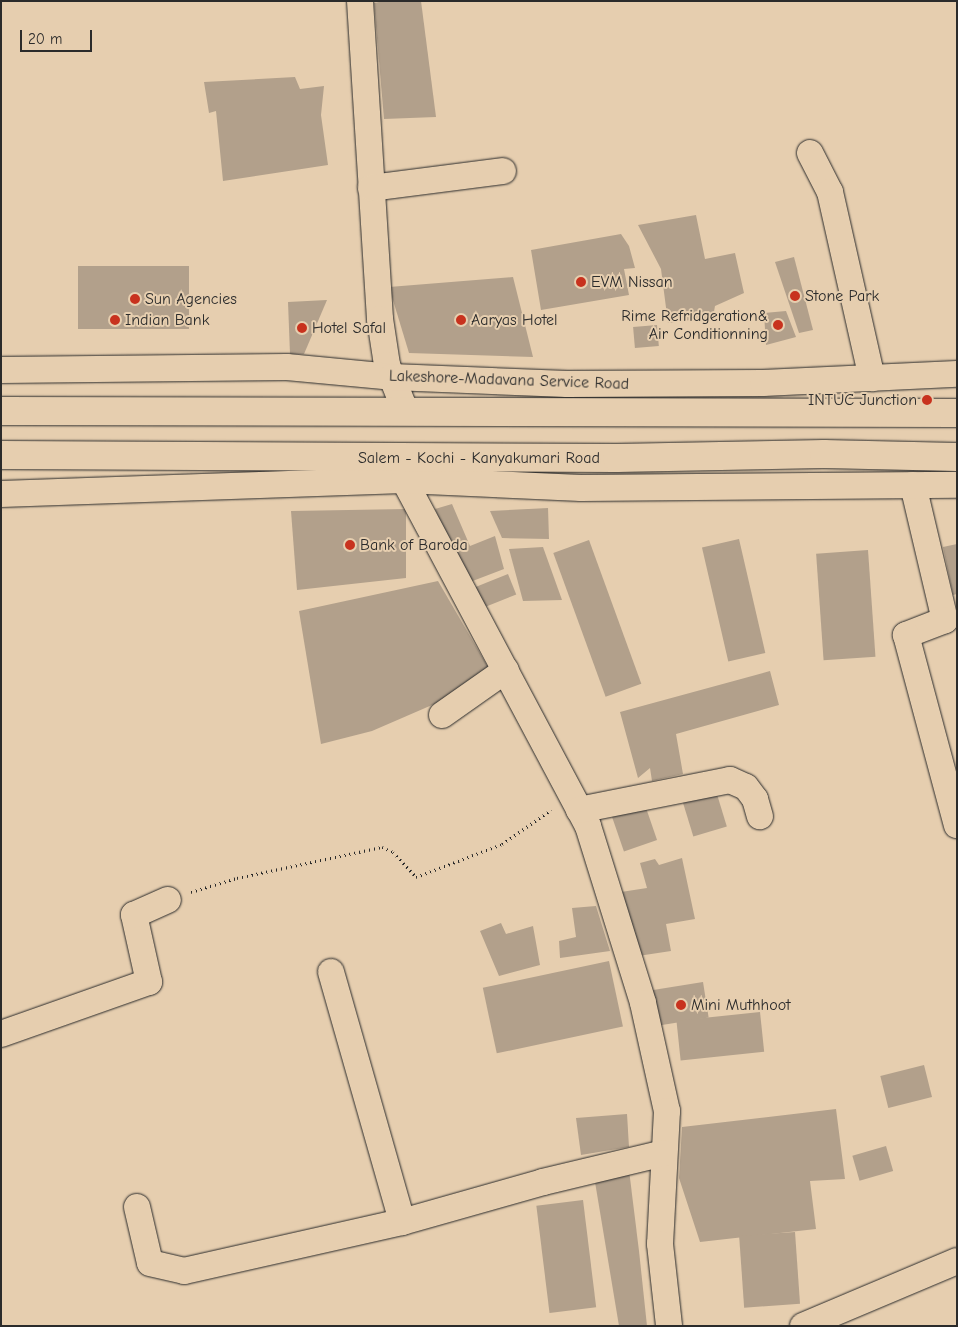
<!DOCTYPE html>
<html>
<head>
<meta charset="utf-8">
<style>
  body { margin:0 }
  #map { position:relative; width:958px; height:1327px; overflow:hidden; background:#e6ceaf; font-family:"Comic Neue",sans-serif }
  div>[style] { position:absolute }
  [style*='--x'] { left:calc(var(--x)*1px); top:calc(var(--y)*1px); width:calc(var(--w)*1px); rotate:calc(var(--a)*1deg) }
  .building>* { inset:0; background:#b2a08b; transform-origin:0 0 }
  .path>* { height:3px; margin-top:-1.5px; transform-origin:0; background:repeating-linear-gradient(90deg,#2b2b2b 0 1px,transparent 0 5px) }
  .roads { filter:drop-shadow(0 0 1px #2b2b2b) drop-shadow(0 0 1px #2b2b2b) }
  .minor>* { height:26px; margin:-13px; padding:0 13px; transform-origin:13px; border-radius:13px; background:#e6ceaf }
  .highway>* { height:28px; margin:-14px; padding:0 14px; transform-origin:14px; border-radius:14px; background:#e6ceaf }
  .dots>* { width:14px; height:14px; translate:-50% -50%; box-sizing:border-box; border:2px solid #e6ceaf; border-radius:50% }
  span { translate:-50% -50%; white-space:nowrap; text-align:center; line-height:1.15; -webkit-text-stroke:4px #e6ceaf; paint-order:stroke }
  .poi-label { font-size:16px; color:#2b2b2b }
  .left { translate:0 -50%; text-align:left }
  .right { translate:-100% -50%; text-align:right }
  .street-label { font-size:16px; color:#2b2b2b }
  .frame { position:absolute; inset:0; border:2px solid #2b2b2b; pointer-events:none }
  .scale { position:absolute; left:20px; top:30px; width:72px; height:22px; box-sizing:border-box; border:2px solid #2b2b2b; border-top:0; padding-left:6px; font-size:15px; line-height:18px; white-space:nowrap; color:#2b2b2b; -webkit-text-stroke:4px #e6ceaf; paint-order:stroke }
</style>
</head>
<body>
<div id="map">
  <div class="building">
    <i style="clip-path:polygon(384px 1px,421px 1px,436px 117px,384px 119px,374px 3px)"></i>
    <i style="clip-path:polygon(295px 77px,300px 89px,324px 86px,321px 115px,328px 165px,223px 181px,216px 111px,209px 113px,204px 82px)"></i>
    <i style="clip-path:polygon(696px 215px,705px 259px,735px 253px,744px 293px,715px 306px,713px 317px,668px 323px,661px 269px,638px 225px)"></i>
    <i style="clip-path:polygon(621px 234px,629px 246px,635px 268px,624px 269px,629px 295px,541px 310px,531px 250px)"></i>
    <i style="clip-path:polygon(794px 257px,813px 330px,799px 333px,775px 262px)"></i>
    <i style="left:189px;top:266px;width:63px;height:111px;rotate:90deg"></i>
    <i style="clip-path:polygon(513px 277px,533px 357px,409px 353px,389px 287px)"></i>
    <i style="clip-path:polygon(327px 300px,304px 354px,290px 354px,288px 302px)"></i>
    <i style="clip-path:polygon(786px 311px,796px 337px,766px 345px,764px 313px)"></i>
    <i style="left:657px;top:325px;width:21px;height:24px;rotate:85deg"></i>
    <i style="clip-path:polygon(452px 504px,470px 546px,495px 536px,504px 569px,470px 582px,453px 552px,435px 509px)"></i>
    <i style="clip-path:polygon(548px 508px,549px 539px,502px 538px,490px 511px)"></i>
    <i style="clip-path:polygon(406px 509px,406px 578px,297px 590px,291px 511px)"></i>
    <i style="left:739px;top:539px;width:117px;height:38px;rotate:77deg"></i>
    <i style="left:589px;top:540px;width:153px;height:38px;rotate:70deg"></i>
    <i style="clip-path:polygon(957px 544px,957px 594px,953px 595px,943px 547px)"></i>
    <i style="clip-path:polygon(543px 547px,562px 600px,523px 601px,509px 549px)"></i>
    <i style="left:868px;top:550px;width:107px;height:52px;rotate:86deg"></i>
    <i style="left:508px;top:574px;width:22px;height:35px;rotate:68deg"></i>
    <i style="clip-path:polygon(438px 581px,488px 667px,439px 702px,372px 731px,321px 744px,299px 611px)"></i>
    <i style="clip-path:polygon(770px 671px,779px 705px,676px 734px,683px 774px,652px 781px,650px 768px,638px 778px,620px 712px)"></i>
    <i style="left:716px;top:791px;width:37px;height:35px;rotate:73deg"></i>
    <i style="left:645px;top:805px;width:37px;height:35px;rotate:71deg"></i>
    <i style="clip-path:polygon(682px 858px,695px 919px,666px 924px,671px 951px,638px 956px,621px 892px,647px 888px,640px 863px,655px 859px,659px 865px)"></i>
    <i style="clip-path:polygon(596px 906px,610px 951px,560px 958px,559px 941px,576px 937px,572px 908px)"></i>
    <i style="clip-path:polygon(501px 923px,506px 934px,533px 926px,540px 965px,499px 976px,480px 931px)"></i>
    <i style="left:609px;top:961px;width:67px;height:129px;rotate:78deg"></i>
    <i style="left:703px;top:982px;width:36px;height:52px;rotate:81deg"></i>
    <i style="left:760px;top:1012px;width:40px;height:84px;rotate:84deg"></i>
    <i style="left:924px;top:1065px;width:33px;height:45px;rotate:76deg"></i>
    <i style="clip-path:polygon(836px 1109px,845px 1179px,810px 1181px,816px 1229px,700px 1242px,679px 1178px,682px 1127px)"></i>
    <i style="clip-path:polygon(627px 1114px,629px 1147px,581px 1155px,576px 1118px)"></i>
    <i style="left:886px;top:1146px;width:26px;height:35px;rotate:74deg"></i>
    <i style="clip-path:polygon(629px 1170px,639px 1251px,647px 1326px,619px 1326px,595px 1182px)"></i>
    <i style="left:583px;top:1200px;width:108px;height:47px;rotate:83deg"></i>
    <i style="left:795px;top:1232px;width:72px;height:56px;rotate:86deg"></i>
  </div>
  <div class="path">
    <i style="--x:191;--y:892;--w:48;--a:-16.9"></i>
    <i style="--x:237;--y:878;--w:148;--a:-12.1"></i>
    <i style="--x:382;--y:847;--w:12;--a:24"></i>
    <i style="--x:393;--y:852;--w:34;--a:47"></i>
    <i style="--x:416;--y:877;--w:92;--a:-21"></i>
    <i style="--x:502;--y:844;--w:60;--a:-34.8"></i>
  </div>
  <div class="roads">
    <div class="minor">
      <i style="--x:360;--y:1;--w:319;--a:86.4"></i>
      <i style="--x:380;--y:319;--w:47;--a:81.3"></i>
      <i style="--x:387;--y:365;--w:48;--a:68.2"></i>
      <i style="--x:810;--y:153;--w:44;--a:62.9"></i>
      <i style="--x:830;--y:192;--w:191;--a:77.3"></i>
      <i style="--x:371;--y:188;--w:133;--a:-7.3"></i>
      <i style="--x:1;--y:370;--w:286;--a:-0.6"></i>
      <i style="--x:287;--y:367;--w:105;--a:5.4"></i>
      <i style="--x:392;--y:377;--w:175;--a:2.3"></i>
      <i style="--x:567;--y:384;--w:196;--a:-0.3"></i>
      <i style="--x:763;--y:383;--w:194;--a:-2.7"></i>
      <i style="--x:404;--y:480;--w:392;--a:62"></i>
      <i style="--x:588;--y:826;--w:185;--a:72.7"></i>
      <i style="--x:643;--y:1003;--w:111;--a:77.5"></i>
      <i style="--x:667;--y:1111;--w:133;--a:93"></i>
      <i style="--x:660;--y:1244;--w:82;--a:83.7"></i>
      <i style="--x:913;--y:485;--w:139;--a:76.7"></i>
      <i style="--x:945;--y:620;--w:42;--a:159"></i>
      <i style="--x:906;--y:635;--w:197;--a:75"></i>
      <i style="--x:1;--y:494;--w:403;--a:-2"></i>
      <i style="--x:404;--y:480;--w:177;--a:2.6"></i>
      <i style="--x:581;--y:488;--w:376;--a:-0.5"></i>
      <i style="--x:442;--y:715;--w:78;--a:-35.1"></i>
      <i style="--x:579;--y:810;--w:154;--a:-11.2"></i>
      <i style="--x:730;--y:780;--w:17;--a:24"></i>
      <i style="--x:746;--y:787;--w:15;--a:53"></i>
      <i style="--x:755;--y:799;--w:18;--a:74"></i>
      <i style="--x:331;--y:972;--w:260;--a:74.1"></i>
      <i style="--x:1;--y:1034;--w:157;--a:-19.4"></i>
      <i style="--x:149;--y:982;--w:69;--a:-102.6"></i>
      <i style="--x:134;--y:915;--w:37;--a:-24"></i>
      <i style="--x:137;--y:1207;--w:57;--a:76.9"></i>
      <i style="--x:150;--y:1263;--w:35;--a:13"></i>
      <i style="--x:184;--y:1271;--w:223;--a:-12.7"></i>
      <i style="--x:402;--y:1222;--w:147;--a:-15.8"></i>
      <i style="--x:543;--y:1182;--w:124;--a:-13.5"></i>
      <i style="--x:803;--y:1326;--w:167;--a:-22.9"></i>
    </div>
    <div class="highway">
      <i style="--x:1;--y:411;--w:956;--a:0.12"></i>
      <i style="--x:1;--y:455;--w:616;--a:0.28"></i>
      <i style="--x:617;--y:458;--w:207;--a:-1.1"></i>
      <i style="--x:824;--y:454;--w:133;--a:1.3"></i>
    </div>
  </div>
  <div class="dots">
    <i style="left:581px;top:282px;background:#c8321e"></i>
    <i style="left:795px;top:296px;background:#c8321e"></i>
    <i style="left:135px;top:299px;background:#c8321e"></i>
    <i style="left:115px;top:320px;background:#c8321e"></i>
    <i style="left:461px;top:320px;background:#c8321e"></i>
    <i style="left:778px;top:325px;background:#c8321e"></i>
    <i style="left:302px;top:328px;background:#c8321e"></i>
    <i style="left:927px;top:400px;background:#c8321e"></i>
    <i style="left:350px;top:545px;background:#c8321e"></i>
    <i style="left:681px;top:1005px;background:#c8321e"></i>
  </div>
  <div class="poi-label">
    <span class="left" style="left:591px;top:282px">EVM Nissan</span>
    <span class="left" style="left:805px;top:296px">Stone Park</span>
    <span class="left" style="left:145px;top:299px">Sun Agencies</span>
    <span class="right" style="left:768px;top:325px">Rime Refridgeration&amp;<br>Air Conditionning</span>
    <span class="left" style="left:125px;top:320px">Indian Bank</span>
    <span class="left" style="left:471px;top:320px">Aaryas Hotel</span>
    <span class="left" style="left:312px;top:328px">Hotel Safal</span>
    <span class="right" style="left:917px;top:400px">INTUC Junction</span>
    <span class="left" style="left:360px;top:545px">Bank of Baroda</span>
    <span class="left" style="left:691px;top:1005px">Mini Muthhoot</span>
  </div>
  <div class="street-label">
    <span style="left:509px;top:380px;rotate:2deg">Lakeshore-Madavana Service Road</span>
    <span style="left:479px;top:458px">Salem - Kochi - Kanyakumari Road</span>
  </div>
  <div class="frame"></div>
  <div class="scale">20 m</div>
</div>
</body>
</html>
